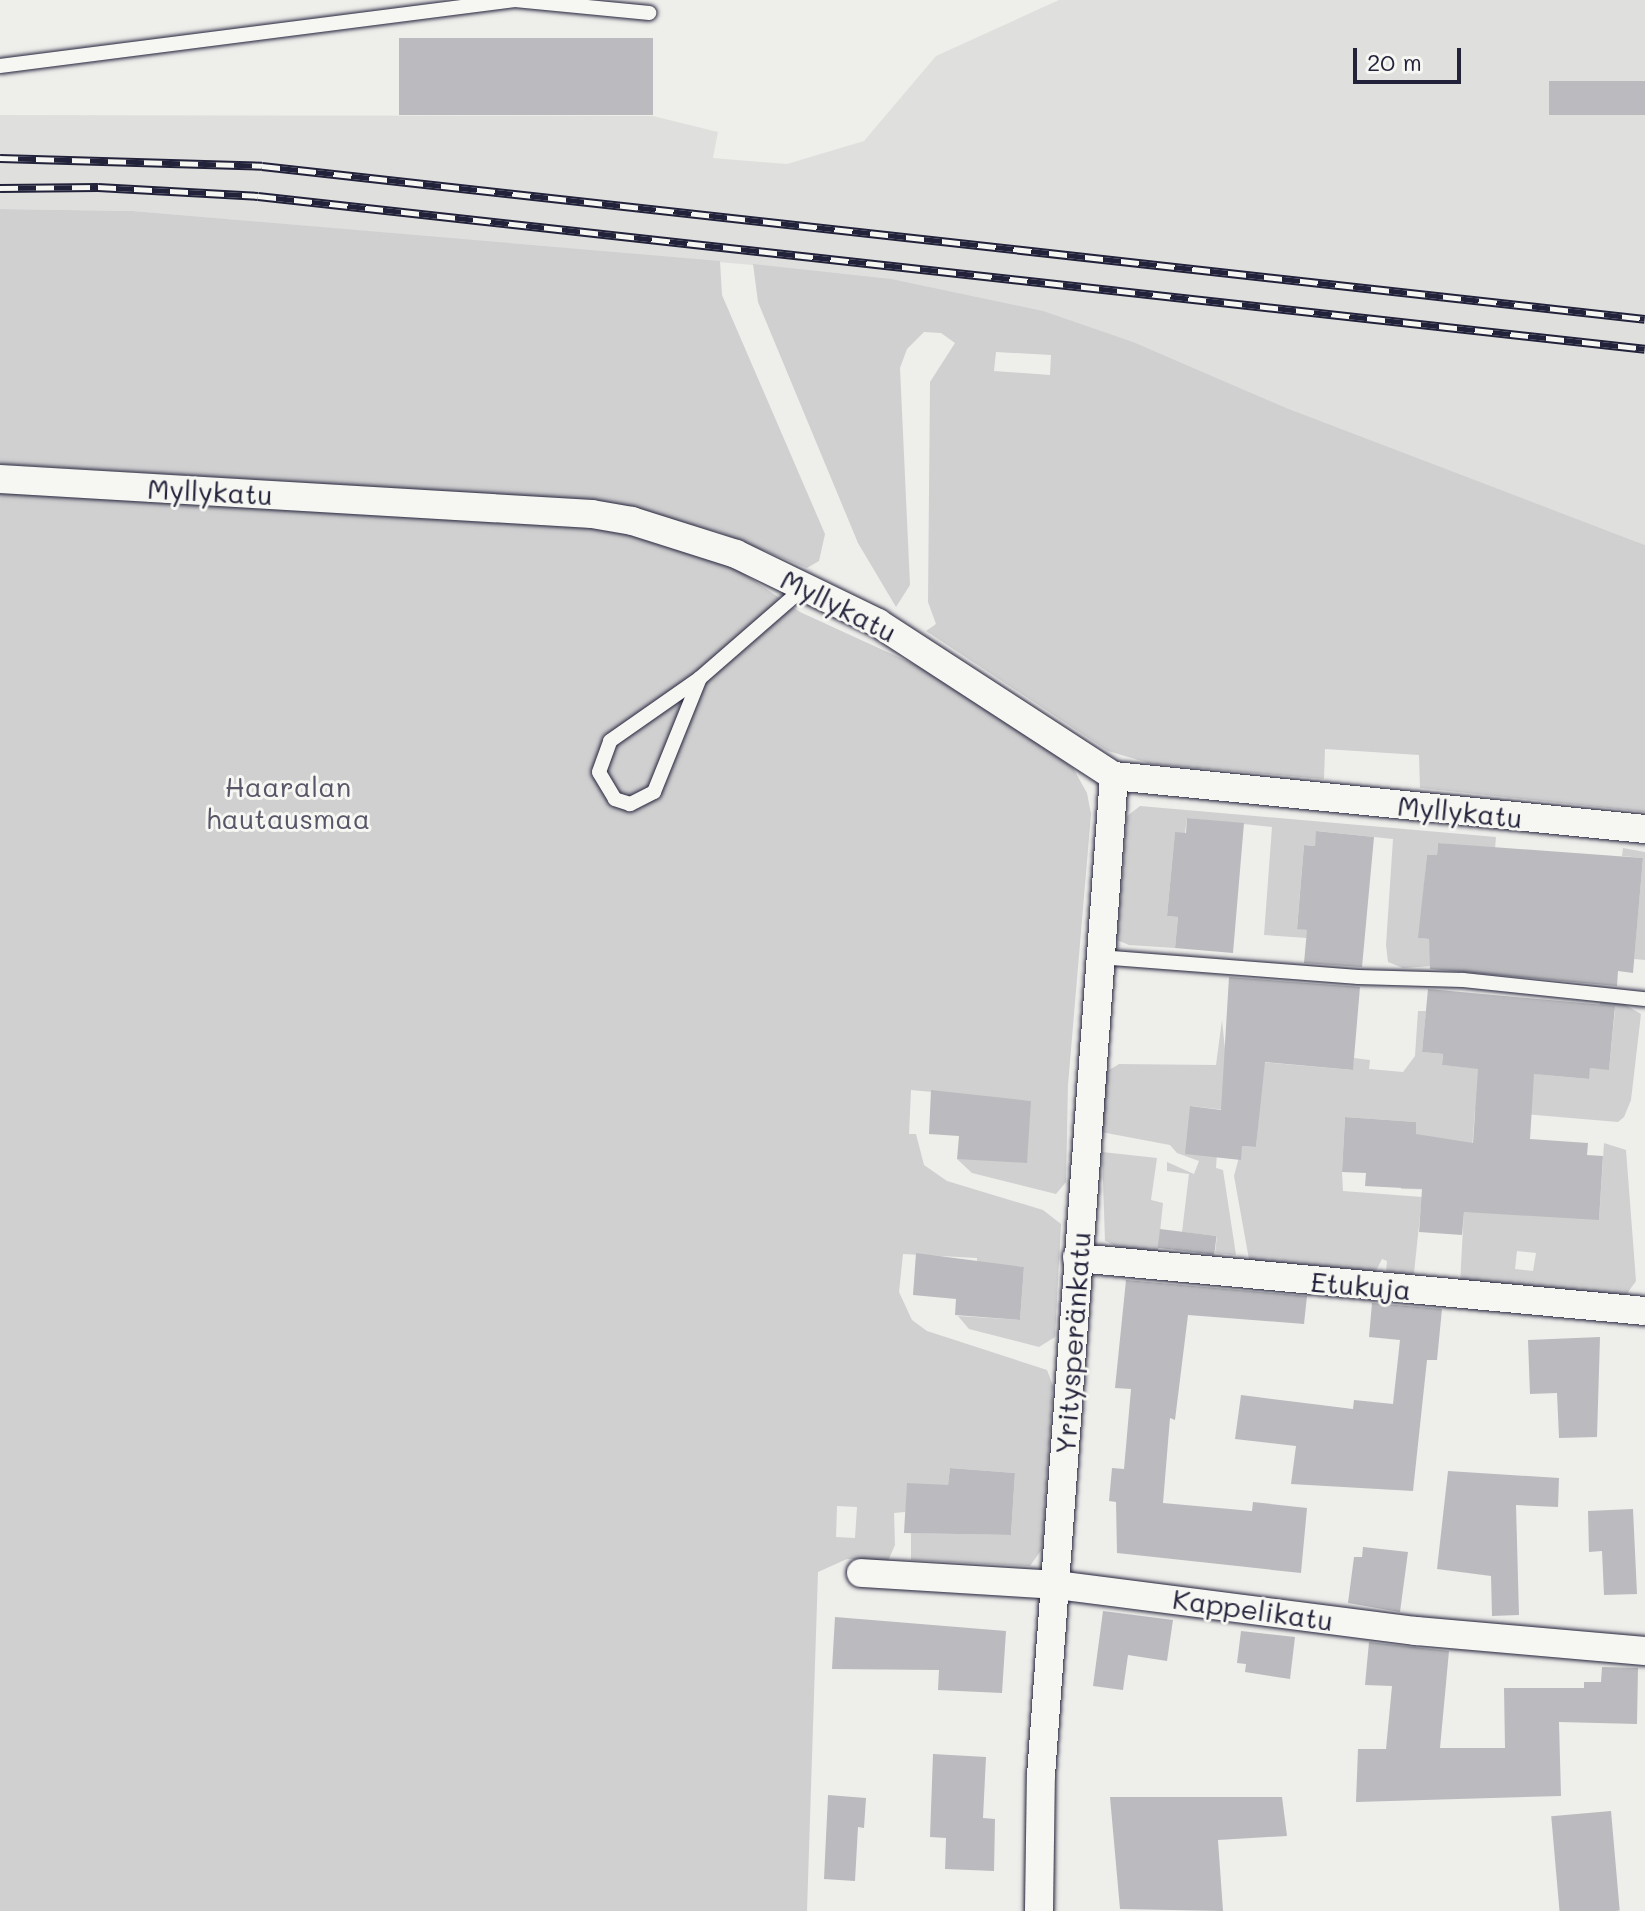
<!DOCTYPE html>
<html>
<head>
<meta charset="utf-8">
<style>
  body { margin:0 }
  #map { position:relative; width:1645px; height:1911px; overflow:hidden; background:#eeeeeb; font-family:Mali,sans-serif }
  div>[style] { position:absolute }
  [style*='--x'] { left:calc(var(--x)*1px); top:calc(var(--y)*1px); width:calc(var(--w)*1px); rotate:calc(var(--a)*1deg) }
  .built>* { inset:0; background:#dfdfde }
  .green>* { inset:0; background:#d0d0d1 }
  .building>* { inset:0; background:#bbbbbf; transform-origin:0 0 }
  .roads { filter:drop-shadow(0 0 2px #22223b) drop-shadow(0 0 2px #22223b) }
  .service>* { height:14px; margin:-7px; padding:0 7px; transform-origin:7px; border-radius:7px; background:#f6f6f2 }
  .minor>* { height:28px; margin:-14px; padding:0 14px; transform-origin:14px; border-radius:14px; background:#f6f6f2 }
  .rail>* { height:9px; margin-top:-4.5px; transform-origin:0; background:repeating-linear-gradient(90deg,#f6f6f2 0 18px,#22223b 0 36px); box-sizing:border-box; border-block:2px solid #22223b }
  span { translate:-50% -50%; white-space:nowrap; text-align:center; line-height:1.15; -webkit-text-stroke:6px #f6f6f2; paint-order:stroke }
  .street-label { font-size:28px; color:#22223b }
  .park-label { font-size:28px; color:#565668 }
  .scale { position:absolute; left:1353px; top:48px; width:108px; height:36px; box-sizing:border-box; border:4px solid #22223b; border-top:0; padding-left:10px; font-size:24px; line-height:28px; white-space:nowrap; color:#22223b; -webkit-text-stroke:6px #f6f6f2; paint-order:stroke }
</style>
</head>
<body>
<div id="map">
  <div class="built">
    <i style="clip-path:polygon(1059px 0,1645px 0,1645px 545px,1363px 438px,1204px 407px,1046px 341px,787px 268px,133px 211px,0 209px,0 115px,653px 116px,718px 132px,713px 158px,787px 164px,864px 141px,936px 56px)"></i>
  </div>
  <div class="green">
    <i style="clip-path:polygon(0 209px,133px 211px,720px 261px,722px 295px,825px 534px,819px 561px,807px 568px,718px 532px,593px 500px,0 464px)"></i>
    <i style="clip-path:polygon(evenodd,753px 264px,891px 279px,1043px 311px,1133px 342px,1286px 408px,1645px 545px,1645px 812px,1420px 788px,1419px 755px,1325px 749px,1324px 779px,1152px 764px,1108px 751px,926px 631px,936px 624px,928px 602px,930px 382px,955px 343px,941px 333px,924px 332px,907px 349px,900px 368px,910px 585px,896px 607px,858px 543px,758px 302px,753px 264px,996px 352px,1051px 355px,1050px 375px,994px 371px,996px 352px)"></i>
    <i style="clip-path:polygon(evenodd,0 490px,600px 527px,697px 551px,740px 571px,800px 612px,955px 683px,1073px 768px,1087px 793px,1091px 814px,1068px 1085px,1066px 1182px,1056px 1194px,972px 1173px,957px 1159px,1030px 1101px,911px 1090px,909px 1134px,916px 1134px,924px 1165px,947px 1181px,1043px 1210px,1061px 1224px,1055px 1337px,1039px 1347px,969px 1329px,958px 1316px,1020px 1320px,1024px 1267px,977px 1263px,977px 1258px,903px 1254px,899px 1292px,912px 1320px,927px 1331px,1047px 1370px,1053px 1386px,1042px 1549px,1030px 1566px,911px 1560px,911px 1533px,1011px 1535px,1015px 1473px,950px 1468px,948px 1485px,905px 1512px,894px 1513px,895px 1545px,888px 1561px,847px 1559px,818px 1572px,807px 1911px,0 1911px,0 490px,837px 1506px,857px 1507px,855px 1538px,836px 1537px,837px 1506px)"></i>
    <i style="clip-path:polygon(1140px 806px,1496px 837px,1495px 849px,1438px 843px,1437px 855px,1427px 855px,1419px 938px,1429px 939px,1432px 966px,1403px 968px,1388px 962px,1386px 945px,1393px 839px,1317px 831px,1315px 846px,1304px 845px,1297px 928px,1307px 930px,1307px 938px,1264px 935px,1272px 827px,1187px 818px,1185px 833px,1175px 833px,1167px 916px,1178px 917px,1175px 948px,1129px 945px,1117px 940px,1127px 816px)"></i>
    <i style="clip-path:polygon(1623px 848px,1645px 852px,1645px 960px,1634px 959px,1643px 858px,1622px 856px)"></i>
    <i style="clip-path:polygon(evenodd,1600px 1002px,1622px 1003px,1641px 1014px,1631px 1100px,1624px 1117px,1618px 1122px,1475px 1110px,1471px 1163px,1599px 1220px,1604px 1143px,1626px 1150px,1636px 1281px,1626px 1295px,1460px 1285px,1465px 1190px,1401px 1189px,1401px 1175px,1413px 1175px,1416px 1122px,1345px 1117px,1342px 1172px,1343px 1191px,1422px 1197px,1414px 1273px,1409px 1275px,1386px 1271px,1387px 1261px,1382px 1259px,1375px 1273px,1250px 1265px,1234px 1176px,1242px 1146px,1256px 1147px,1259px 1114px,1191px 1106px,1218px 1138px,1216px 1168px,1223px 1170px,1236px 1255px,1215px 1253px,1217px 1236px,1182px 1232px,1189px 1174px,1167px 1171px,1167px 1162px,1194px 1174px,1199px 1161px,1177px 1153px,1170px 1145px,1101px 1132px,1106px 1072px,1119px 1064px,1216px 1065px,1222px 1020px,1226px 1059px,1352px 1070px,1354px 1058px,1370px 1060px,1369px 1069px,1403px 1072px,1415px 1056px,1418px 1011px,1426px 1011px,1422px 1052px,1443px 1054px,1442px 1065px,1588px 1079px,1590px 1068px,1609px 1069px,1615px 1010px,1599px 1008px,1600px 1002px,1517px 1251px,1536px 1253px,1533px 1271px,1515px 1269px,1517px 1251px)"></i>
    <i style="clip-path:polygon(1102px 1152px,1157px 1158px,1151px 1200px,1163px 1203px,1158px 1251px,1123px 1249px,1105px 1241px)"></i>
  </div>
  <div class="building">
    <i style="left:399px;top:38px;width:254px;height:77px"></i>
    <i style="left:1645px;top:81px;width:34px;height:96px;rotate:90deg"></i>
    <i style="clip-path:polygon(1187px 818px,1244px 823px,1233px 953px,1175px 948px,1178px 917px,1167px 916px,1175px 832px,1186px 833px)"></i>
    <i style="clip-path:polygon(1316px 831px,1374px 837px,1362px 967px,1304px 963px,1307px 930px,1297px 929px,1304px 845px,1315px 846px)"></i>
    <i style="clip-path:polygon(1438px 843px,1643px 858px,1633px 973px,1618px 971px,1617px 986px,1430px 969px,1429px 939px,1418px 938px,1427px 855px,1437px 855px)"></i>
    <i style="clip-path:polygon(1229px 977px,1360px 987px,1353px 1070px,1265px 1062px,1256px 1147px,1242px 1146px,1241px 1160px,1185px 1154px,1190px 1106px,1221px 1110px)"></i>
    <i style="clip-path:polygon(1428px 989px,1615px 1006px,1609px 1070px,1590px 1068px,1589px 1079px,1534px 1074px,1530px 1139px,1588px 1143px,1587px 1155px,1603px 1156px,1599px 1220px,1464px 1212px,1462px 1235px,1419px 1232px,1422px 1189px,1365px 1186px,1366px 1173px,1342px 1172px,1345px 1117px,1416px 1122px,1416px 1134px,1473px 1143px,1478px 1069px,1442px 1065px,1443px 1054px,1422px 1052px)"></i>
    <i style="clip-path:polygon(931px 1090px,1031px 1101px,1027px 1163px,957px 1159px,959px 1136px,929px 1134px)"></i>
    <i style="left:1160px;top:1229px;width:57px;height:19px;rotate:7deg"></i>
    <i style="clip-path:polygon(916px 1253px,1024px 1267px,1020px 1320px,955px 1315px,956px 1299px,913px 1295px)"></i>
    <i style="clip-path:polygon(1126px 1280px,1307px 1296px,1304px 1324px,1188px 1315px,1175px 1420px,1170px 1418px,1163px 1503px,1252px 1511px,1253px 1502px,1307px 1508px,1301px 1573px,1117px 1553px,1116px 1502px,1109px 1501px,1112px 1468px,1124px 1469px,1131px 1389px,1115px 1388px)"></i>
    <i style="clip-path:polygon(1372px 1303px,1442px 1309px,1437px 1360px,1427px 1360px,1413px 1491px,1291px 1484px,1296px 1446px,1235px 1439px,1241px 1395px,1353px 1409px,1354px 1400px,1393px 1404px,1400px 1340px,1369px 1337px)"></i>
    <i style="clip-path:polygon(1600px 1337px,1597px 1437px,1559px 1438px,1557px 1393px,1530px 1394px,1528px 1340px)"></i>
    <i style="clip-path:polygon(950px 1468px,1015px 1473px,1011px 1535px,904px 1533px,907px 1483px,948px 1485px)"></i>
    <i style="clip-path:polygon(1448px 1471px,1559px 1478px,1558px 1507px,1516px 1505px,1519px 1615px,1492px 1616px,1491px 1576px,1437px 1569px)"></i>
    <i style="clip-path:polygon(1633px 1509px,1637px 1594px,1604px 1595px,1602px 1551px,1589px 1552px,1588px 1511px)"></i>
    <i style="clip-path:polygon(1363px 1547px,1408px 1552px,1400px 1612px,1348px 1603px,1354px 1557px,1362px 1557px)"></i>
    <i style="clip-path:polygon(1103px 1611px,1173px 1620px,1167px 1661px,1128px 1655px,1123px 1690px,1093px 1686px)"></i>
    <i style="clip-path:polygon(835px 1617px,1006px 1631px,1002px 1693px,938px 1690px,939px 1670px,832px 1669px)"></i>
    <i style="clip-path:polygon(1241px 1631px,1295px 1637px,1290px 1679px,1245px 1672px,1246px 1664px,1237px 1663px)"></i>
    <i style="clip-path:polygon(1369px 1642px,1449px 1651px,1440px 1748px,1505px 1748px,1504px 1688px,1584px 1688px,1584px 1682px,1601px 1682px,1602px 1667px,1638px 1668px,1637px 1724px,1559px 1722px,1561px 1796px,1356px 1802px,1358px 1749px,1386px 1749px,1392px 1686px,1365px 1685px)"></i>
    <i style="clip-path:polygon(933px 1754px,986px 1757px,983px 1818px,995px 1819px,994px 1871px,945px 1869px,946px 1838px,930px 1837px)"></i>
    <i style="clip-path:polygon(828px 1795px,866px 1798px,864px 1828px,858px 1827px,855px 1881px,824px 1879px)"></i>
    <i style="clip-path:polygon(1110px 1797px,1282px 1797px,1287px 1836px,1218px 1840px,1223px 1911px,1120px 1909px)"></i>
    <i style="left:1611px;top:1811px;width:100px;height:60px;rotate:85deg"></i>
  </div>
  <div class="roads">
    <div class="service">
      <i style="--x:0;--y:66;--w:519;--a:-7.3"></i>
      <i style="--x:515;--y:0;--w:135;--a:5.5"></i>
      <i style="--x:700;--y:678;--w:123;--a:112"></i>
      <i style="--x:654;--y:792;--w:27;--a:153"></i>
      <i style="--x:630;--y:804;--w:16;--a:-162"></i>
      <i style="--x:615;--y:799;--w:31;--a:-121"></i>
      <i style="--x:599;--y:772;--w:33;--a:-70"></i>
      <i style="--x:610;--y:741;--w:110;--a:-35"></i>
      <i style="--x:700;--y:678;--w:140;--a:-41"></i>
      <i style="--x:1099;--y:957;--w:260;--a:4.4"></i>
      <i style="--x:1358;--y:977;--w:105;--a:1.6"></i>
      <i style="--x:1463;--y:980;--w:183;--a:6"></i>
    </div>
    <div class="minor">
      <i style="--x:0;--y:479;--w:593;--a:3.38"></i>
      <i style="--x:592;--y:514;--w:41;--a:9.9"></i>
      <i style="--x:632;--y:521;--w:109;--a:17.6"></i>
      <i style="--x:736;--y:554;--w:158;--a:25.9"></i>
      <i style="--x:878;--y:623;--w:281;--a:33"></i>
      <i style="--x:1114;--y:776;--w:534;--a:5.7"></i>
      <i style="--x:1077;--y:1258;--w:570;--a:5.33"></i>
      <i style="--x:861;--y:1573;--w:195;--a:3.5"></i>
      <i style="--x:1056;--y:1585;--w:363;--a:7.3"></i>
      <i style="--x:1416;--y:1631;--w:230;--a:5"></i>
      <i style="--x:1039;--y:1911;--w:136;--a:-89.2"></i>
      <i style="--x:1041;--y:1775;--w:1002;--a:-85.82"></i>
    </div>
  </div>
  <div class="rail">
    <i style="--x:0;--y:158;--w:262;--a:1.7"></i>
    <i style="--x:262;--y:166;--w:1391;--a:6.31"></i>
    <i style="--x:0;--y:188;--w:98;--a:-0.6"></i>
    <i style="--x:98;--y:187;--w:160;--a:3.2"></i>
    <i style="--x:258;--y:196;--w:1395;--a:6.29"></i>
  </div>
  <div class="street-label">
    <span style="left:210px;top:491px;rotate:3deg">Myllykatu</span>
    <span style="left:839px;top:605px;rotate:27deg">Myllykatu</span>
    <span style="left:1460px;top:811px;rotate:6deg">Myllykatu</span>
    <span style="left:1361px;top:1285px;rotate:5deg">Etukuja</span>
    <span style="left:1072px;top:1343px;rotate:-86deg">Yritysperänkatu</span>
    <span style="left:1253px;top:1609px;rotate:8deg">Kappelikatu</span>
  </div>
  <div class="park-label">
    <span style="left:288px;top:802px">Haaralan<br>hautausmaa</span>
  </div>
  <div class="scale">20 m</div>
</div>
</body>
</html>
